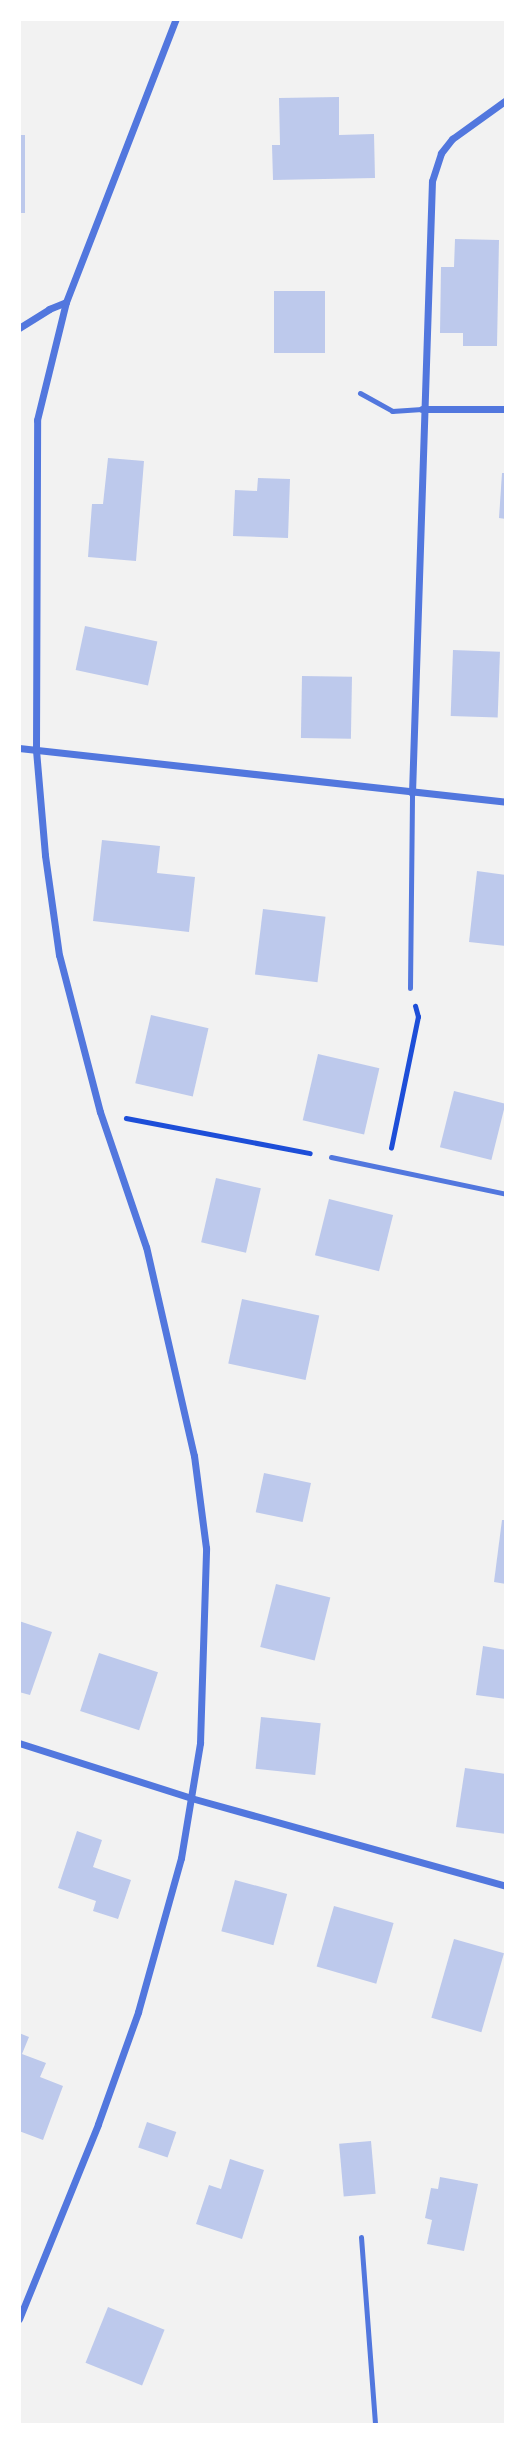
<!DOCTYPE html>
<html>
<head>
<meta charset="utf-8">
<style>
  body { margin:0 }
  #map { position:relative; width:525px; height:2444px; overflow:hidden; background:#f2f2f2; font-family:"Varela Round",sans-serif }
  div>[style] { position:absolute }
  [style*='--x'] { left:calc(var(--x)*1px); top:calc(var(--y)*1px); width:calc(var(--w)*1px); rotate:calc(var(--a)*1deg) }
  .building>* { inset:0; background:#bdc9ec; transform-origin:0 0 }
  .path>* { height:4.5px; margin:-2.25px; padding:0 2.25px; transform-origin:2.25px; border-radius:2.25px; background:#1d4ed8 }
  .service>* { height:5px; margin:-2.5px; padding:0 2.5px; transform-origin:2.5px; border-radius:2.5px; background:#5277de }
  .minor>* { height:7px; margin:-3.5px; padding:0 3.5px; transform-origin:3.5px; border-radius:3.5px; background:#5277de }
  span { translate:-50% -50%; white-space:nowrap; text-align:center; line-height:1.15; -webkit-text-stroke:7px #fff; paint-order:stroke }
  .frame { position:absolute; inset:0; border:21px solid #fff; pointer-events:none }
</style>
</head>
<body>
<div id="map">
  <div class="building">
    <i style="clip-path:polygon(339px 97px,339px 135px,374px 134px,375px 178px,273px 180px,272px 145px,280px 145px,279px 98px)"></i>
    <i style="left:19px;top:135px;width:6px;height:78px"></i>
    <i style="clip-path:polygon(455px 239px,499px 240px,497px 346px,463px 346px,463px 333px,440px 333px,441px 267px,454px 267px)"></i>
    <i style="left:274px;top:291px;width:51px;height:62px"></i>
    <i style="clip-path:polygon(108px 458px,144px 461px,136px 561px,88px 557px,92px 504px,103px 504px)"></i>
    <i style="clip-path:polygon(502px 473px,506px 473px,506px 519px,499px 518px)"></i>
    <i style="clip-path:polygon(258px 478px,290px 479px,288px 538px,233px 536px,235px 490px,257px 491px)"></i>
    <i style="left:85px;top:626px;width:74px;height:45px;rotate:12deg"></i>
    <i style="left:453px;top:650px;width:47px;height:66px;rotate:2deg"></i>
    <i style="left:302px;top:676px;width:50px;height:62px;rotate:1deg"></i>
    <i style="clip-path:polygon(102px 840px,160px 846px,157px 873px,195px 877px,189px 932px,93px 921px)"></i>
    <i style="clip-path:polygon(477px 871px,506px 875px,506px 946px,469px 942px)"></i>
    <i style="left:263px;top:909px;width:63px;height:66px;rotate:7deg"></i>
    <i style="left:151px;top:1015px;width:59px;height:70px;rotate:13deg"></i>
    <i style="left:318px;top:1054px;width:63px;height:68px;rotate:13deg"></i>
    <i style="left:454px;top:1091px;width:53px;height:58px;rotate:14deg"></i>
    <i style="left:216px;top:1178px;width:46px;height:66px;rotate:13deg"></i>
    <i style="left:329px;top:1199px;width:66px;height:58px;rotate:14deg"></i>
    <i style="left:242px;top:1299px;width:79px;height:66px;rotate:12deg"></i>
    <i style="left:264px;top:1473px;width:48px;height:40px;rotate:12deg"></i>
    <i style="clip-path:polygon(502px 1520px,506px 1520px,506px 1584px,494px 1582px)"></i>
    <i style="left:276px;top:1584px;width:56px;height:65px;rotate:14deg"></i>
    <i style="clip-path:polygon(19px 1621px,52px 1632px,30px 1695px,19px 1692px)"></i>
    <i style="clip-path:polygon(483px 1646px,506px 1650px,506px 1699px,476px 1695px)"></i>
    <i style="left:99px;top:1653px;width:62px;height:61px;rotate:18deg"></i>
    <i style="left:261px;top:1717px;width:60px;height:52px;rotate:6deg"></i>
    <i style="clip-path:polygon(465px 1768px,506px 1774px,506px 1834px,456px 1827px)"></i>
    <i style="clip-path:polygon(77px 1831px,102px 1840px,93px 1867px,131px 1880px,118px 1919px,93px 1911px,96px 1901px,58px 1888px)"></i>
    <i style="left:235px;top:1880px;width:54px;height:53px;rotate:15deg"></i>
    <i style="left:334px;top:1906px;width:62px;height:63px;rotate:16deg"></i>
    <i style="left:454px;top:1939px;width:52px;height:82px;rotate:16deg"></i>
    <i style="clip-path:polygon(19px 2033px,29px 2037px,22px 2054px,46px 2063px,40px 2077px,63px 2086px,43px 2140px,19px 2131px)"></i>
    <i style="left:147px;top:2122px;width:31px;height:27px;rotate:19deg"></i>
    <i style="left:371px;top:2141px;width:53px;height:32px;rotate:85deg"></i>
    <i style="clip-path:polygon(230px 2159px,264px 2170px,242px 2239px,196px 2224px,209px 2185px,221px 2189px)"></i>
    <i style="clip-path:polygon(440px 2177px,478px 2184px,464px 2251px,427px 2244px,432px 2220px,425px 2218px,431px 2188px,438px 2189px)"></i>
    <i style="left:108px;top:2307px;width:61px;height:60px;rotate:22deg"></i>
  </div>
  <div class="path">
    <i style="--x:126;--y:1118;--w:187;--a:10.8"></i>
    <i style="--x:391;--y:1148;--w:134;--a:-78.4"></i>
    <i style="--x:418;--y:1017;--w:11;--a:-105"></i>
  </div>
  <div class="service">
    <i style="--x:360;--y:393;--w:37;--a:29"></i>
    <i style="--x:392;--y:411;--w:30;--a:-4"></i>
    <i style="--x:410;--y:988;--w:195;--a:-89.4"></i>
    <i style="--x:331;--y:1157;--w:179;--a:11.9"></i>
    <i style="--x:361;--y:2237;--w:189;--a:85.7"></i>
  </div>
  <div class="minor">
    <i style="--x:19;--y:328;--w:36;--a:-32"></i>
    <i style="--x:49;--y:309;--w:18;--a:-22"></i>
    <i style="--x:422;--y:409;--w:84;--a:0"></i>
    <i style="--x:19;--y:748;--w:490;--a:6.3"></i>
    <i style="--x:412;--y:793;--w:612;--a:-88.13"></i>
    <i style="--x:432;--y:181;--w:29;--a:-72"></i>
    <i style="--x:441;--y:153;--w:18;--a:-52"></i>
    <i style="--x:452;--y:139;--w:67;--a:-35.8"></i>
    <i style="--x:19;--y:1743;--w:181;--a:17.7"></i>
    <i style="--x:191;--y:1798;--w:327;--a:15.6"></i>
    <i style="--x:19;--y:2319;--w:210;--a:-67.9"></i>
    <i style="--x:98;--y:2124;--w:119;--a:-70.3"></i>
    <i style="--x:138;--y:2012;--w:160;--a:-74.4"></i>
    <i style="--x:181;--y:1858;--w:117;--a:-80.6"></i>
    <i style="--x:200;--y:1743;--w:195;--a:-88.2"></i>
    <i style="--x:206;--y:1548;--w:93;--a:-97.4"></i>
    <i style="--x:194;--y:1456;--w:214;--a:-102.9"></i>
    <i style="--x:146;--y:1247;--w:143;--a:-108.8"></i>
    <i style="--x:100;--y:1112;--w:162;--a:-104.6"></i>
    <i style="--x:59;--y:955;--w:101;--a:-98"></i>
    <i style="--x:45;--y:855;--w:105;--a:-94.9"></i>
    <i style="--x:36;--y:750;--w:330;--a:-89.8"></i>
    <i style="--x:37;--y:420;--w:122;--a:-76.2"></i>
    <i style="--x:66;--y:302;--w:304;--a:-68.8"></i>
  </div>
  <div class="frame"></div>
</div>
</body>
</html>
